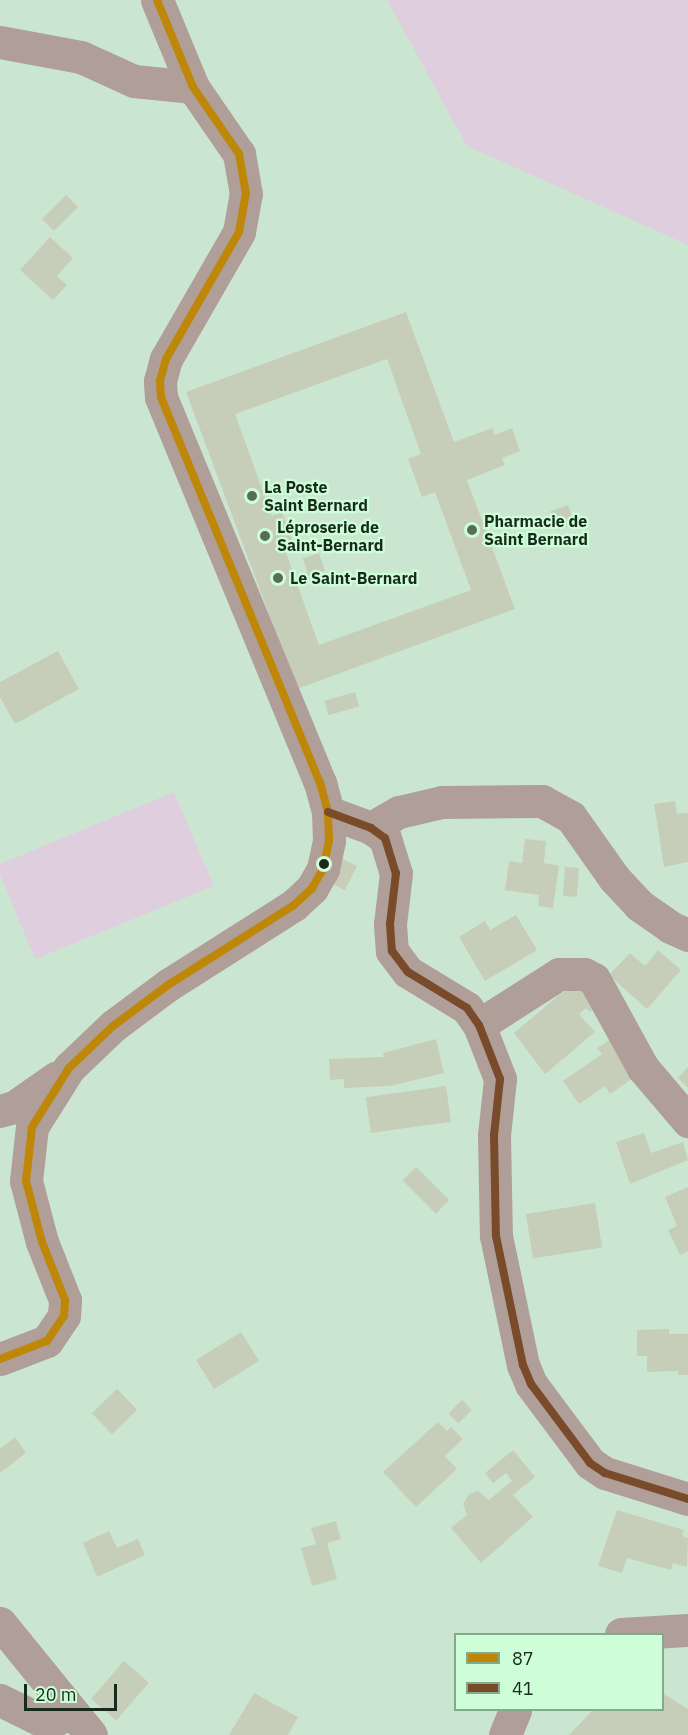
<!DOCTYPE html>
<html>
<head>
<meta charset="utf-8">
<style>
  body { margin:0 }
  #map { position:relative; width:688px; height:1735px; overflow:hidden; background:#cbe6d0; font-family:"IBM Plex Sans",sans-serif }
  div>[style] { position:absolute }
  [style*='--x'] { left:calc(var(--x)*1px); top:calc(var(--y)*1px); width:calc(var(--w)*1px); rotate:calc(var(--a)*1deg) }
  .green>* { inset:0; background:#dfcede }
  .building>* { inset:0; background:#c6ceba; transform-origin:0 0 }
  .minor>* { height:33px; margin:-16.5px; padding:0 16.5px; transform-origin:16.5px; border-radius:16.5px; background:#b09f99 }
  .bus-1>* { height:8px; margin:-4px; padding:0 4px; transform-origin:4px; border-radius:4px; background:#bf8707 }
  .bus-2>* { height:8px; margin:-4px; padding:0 4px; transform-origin:4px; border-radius:4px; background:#7a4b2a }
  .dots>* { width:16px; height:16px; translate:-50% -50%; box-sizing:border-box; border:3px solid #cdfed7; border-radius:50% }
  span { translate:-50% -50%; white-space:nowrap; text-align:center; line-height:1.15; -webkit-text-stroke:4.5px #cdfed7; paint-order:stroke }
  .poi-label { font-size:16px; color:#182a1c; font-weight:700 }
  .left { translate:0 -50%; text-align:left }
  .legend { position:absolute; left:454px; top:1633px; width:210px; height:78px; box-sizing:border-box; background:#cdfed7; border:2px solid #85a98c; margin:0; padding:8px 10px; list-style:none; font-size:18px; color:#182a1c }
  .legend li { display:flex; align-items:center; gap:12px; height:30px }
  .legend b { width:30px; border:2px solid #85a98c }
  .scale { position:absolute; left:24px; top:1684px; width:93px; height:27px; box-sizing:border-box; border:3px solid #182a1c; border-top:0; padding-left:8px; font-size:18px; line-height:21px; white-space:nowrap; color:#182a1c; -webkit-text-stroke:4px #cdfed7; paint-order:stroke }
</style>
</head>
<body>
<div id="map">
  <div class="green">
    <i style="clip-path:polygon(387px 0,688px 0,688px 245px,467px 146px)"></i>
    <i style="clip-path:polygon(174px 792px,214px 886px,35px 959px,0 874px,0 864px)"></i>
  </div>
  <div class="building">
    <i style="left:66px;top:195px;width:17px;height:34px;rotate:45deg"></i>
    <i style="clip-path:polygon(50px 237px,73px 258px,57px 276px,67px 285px,53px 300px,20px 270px)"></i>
    <i style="clip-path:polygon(evenodd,406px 312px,454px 442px,492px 428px,495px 435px,512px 428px,520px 451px,502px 458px,505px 465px,467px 480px,515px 609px,297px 689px,186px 392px,406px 312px,387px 359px,421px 454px,408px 459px,422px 497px,435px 492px,471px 590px,319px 645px,284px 547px,293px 544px,282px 512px,272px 516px,235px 414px,387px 359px)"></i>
    <i style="left:568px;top:505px;width:20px;height:19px;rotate:70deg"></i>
    <i style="left:319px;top:553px;width:19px;height:17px;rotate:72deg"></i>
    <i style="clip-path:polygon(58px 651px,79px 689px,15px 724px,0 697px,0 682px)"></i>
    <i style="left:355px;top:692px;width:15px;height:32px;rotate:74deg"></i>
    <i style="clip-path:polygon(675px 801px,677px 814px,688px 813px,688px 862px,664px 867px,654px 804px)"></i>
    <i style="clip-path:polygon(525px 839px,546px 841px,544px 863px,559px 866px,553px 908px,538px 906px,539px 895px,505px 890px,509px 861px,522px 863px)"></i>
    <i style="left:341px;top:858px;width:18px;height:27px;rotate:27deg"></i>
    <i style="left:565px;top:867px;width:14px;height:29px;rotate:4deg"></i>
    <i style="clip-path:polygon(516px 915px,537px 950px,485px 981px,459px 937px,485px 921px,490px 930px)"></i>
    <i style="clip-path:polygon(658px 950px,681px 970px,647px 1009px,609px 975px,630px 953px,645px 966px)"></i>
    <i style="clip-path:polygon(583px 981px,598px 1005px,590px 1012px,586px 1008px,579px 1014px,595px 1032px,545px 1074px,514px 1033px,559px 995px)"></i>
    <i style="clip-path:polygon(616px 1036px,639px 1074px,610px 1094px,605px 1086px,579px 1104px,563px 1081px,602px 1054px,597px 1048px)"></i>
    <i style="clip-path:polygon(436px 1039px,444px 1073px,390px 1086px,344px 1088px,344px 1079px,330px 1080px,329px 1059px,384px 1057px,383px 1053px)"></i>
    <i style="clip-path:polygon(688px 1067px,688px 1088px,678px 1078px)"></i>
    <i style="left:446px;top:1086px;width:36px;height:81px;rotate:82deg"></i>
    <i style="clip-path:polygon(644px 1133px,651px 1153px,683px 1142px,688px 1160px,630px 1184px,616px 1142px)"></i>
    <i style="left:416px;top:1167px;width:47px;height:19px;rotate:45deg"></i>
    <i style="clip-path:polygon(688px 1187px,688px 1251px,680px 1255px,668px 1230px,677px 1226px,665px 1197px)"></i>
    <i style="left:595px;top:1203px;width:45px;height:70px;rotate:81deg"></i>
    <i style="clip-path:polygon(669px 1329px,669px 1334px,688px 1334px,688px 1375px,678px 1375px,678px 1371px,647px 1372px,647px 1356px,637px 1356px,637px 1330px)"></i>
    <i style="left:241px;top:1332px;width:34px;height:53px;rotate:58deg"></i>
    <i style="left:117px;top:1389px;width:29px;height:35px;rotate:46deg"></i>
    <i style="left:462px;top:1400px;width:14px;height:19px;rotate:45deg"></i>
    <i style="clip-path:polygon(438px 1422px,447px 1431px,451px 1427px,463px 1439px,445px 1456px,457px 1469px,416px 1507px,383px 1472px)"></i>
    <i style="clip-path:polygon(15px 1437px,26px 1453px,0 1473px,0 1449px)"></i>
    <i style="clip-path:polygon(513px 1450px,535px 1477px,513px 1495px,533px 1517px,481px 1563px,451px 1528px,467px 1515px,463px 1504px,469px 1494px,478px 1491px,489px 1500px,512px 1481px,506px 1473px,493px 1483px,485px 1473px)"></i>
    <i style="clip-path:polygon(617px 1510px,684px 1530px,682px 1536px,688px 1538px,687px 1567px,673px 1563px,671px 1570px,627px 1558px,622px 1573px,598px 1566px)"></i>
    <i style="clip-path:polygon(336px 1521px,341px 1539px,327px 1543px,337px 1579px,312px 1586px,301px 1548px,316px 1544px,311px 1528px)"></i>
    <i style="clip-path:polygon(109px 1531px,117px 1548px,138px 1539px,145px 1555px,97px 1577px,83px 1543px)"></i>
    <i style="left:124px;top:1661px;width:33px;height:50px;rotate:41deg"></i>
    <i style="clip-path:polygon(254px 1693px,298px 1717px,288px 1735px,229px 1735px)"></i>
    <i style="clip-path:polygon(662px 1693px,688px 1709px,688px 1735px,569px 1735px,593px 1710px,662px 1710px)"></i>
  </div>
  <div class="minor">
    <i style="--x:0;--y:42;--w:82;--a:10.5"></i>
    <i style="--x:81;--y:57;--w:58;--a:24.4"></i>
    <i style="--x:134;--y:81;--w:59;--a:5.8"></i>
    <i style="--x:328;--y:812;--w:46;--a:20.4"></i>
    <i style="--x:371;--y:828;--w:17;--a:36"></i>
    <i style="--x:385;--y:838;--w:37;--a:73"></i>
    <i style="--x:396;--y:873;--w:51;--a:96.7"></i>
    <i style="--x:390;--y:924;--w:27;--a:86"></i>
    <i style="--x:392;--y:951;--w:26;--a:53"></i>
    <i style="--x:408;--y:972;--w:69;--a:31.4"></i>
    <i style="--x:467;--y:1008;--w:21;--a:55"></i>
    <i style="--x:479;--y:1025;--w:58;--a:68.7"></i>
    <i style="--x:500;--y:1079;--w:56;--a:96.1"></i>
    <i style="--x:494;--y:1135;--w:101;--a:88.9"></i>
    <i style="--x:496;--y:1236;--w:132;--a:78.2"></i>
    <i style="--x:523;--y:1365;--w:21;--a:67"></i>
    <i style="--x:531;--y:1384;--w:99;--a:53.2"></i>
    <i style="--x:590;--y:1463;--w:18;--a:34"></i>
    <i style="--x:605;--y:1473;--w:87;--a:17.4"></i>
    <i style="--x:371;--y:828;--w:32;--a:-30"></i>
    <i style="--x:399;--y:812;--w:44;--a:-13.1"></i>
    <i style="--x:442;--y:802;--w:100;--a:-0.6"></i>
    <i style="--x:542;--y:801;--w:33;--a:29"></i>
    <i style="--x:571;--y:817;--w:75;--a:54.8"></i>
    <i style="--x:614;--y:878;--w:37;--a:47"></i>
    <i style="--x:639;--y:905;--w:38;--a:35"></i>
    <i style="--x:670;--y:927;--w:20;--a:24"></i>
    <i style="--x:479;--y:1025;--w:95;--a:-32.5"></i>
    <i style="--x:559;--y:974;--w:25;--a:0"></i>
    <i style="--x:584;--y:974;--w:11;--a:27"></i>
    <i style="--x:594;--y:979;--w:102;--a:61.2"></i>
    <i style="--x:643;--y:1068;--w:70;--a:49.7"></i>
    <i style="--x:0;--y:1111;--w:15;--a:-16"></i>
    <i style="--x:14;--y:1107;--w:52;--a:-34.9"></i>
    <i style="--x:0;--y:1359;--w:50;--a:-21"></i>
    <i style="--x:47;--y:1341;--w:30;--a:-56"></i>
    <i style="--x:64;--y:1316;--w:16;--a:-86"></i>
    <i style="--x:65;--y:1300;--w:62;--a:-111.6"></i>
    <i style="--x:42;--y:1242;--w:63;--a:-104.7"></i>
    <i style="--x:26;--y:1181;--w:54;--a:-83.7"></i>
    <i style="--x:32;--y:1127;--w:70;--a:-57.9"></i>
    <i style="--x:69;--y:1068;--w:61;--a:-43.7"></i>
    <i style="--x:113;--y:1026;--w:69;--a:-36.7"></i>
    <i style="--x:168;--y:985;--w:149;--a:-32.4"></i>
    <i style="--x:294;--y:905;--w:25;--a:-43"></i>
    <i style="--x:312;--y:888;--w:22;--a:-60"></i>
    <i style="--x:323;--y:869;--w:29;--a:-78"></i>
    <i style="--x:329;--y:841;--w:29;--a:-92"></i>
    <i style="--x:328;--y:812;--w:30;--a:-105"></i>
    <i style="--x:320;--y:783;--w:417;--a:-112.4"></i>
    <i style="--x:161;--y:397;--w:16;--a:-94"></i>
    <i style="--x:160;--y:381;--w:23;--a:-75"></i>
    <i style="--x:166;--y:359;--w:146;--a:-60.1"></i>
    <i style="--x:239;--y:232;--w:39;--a:-80"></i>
    <i style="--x:246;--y:194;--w:41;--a:-99.9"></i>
    <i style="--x:239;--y:154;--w:81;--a:-124.5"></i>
    <i style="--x:193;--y:87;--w:94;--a:-112.5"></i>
    <i style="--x:0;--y:1623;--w:144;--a:50.9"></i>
    <i style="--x:621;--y:1634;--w:67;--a:-3.4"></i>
    <i style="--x:0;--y:1700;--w:43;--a:26"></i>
    <i style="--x:39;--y:1719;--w:18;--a:0"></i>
    <i style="--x:57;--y:1719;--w:15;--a:-37"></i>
    <i style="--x:505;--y:1735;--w:27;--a:-68"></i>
  </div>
  <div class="bus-1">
    <i style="--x:0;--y:1359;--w:50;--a:-21"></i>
    <i style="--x:47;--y:1341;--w:30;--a:-56"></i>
    <i style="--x:64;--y:1316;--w:16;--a:-86"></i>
    <i style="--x:65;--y:1300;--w:62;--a:-111.6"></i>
    <i style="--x:42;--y:1242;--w:63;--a:-104.7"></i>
    <i style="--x:26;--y:1181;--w:54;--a:-83.7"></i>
    <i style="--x:32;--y:1127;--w:70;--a:-57.9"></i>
    <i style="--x:69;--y:1068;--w:61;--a:-43.7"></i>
    <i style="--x:113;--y:1026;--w:69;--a:-36.7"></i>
    <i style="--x:168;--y:985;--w:149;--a:-32.4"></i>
    <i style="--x:294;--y:905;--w:25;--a:-43"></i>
    <i style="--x:312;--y:888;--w:22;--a:-60"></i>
    <i style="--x:323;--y:869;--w:29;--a:-78"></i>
    <i style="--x:329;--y:841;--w:29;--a:-92"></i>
    <i style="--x:328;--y:812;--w:30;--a:-105"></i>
    <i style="--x:320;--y:783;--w:417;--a:-112.4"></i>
    <i style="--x:161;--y:397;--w:16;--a:-94"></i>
    <i style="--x:160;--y:381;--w:23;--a:-75"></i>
    <i style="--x:166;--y:359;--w:146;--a:-60.1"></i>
    <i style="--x:239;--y:232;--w:39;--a:-80"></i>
    <i style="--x:246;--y:194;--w:41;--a:-99.9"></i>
    <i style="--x:239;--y:154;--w:81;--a:-124.5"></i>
    <i style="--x:193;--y:87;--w:94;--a:-112.5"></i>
  </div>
  <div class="bus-2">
    <i style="--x:328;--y:812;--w:46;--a:20.4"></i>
    <i style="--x:371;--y:828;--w:17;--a:36"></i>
    <i style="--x:385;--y:838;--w:37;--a:73"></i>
    <i style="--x:396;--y:873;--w:51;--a:96.7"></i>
    <i style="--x:390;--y:924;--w:27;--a:86"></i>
    <i style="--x:392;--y:951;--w:26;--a:53"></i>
    <i style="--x:408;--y:972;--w:69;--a:31.4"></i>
    <i style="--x:467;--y:1008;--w:21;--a:55"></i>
    <i style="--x:479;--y:1025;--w:58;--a:68.7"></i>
    <i style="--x:500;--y:1079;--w:56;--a:96.1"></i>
    <i style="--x:494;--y:1135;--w:101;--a:88.9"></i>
    <i style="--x:496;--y:1236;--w:132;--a:78.2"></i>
    <i style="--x:523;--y:1365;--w:21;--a:67"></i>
    <i style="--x:531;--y:1384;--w:99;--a:53.2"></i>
    <i style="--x:590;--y:1463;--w:18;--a:34"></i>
    <i style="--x:605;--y:1473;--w:87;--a:17.4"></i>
  </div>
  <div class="dots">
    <i style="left:252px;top:496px;background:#576c5b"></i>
    <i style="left:472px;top:530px;background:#576c5b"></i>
    <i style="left:265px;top:536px;background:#576c5b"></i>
    <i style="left:278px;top:578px;background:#576c5b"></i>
    <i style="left:324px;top:864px;background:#182a1c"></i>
  </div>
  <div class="poi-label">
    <span class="left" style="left:264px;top:496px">La Poste<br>Saint Bernard</span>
    <span class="left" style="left:484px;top:530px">Pharmacie de<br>Saint Bernard</span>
    <span class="left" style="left:277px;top:536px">Léproserie de<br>Saint-Bernard</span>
    <span class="left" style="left:290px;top:578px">Le Saint-Bernard</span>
  </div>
  <ul class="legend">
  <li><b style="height:8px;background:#bf8707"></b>87</li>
  <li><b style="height:8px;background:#7a4b2a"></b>41</li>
  </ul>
  <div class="scale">20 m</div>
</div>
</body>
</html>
